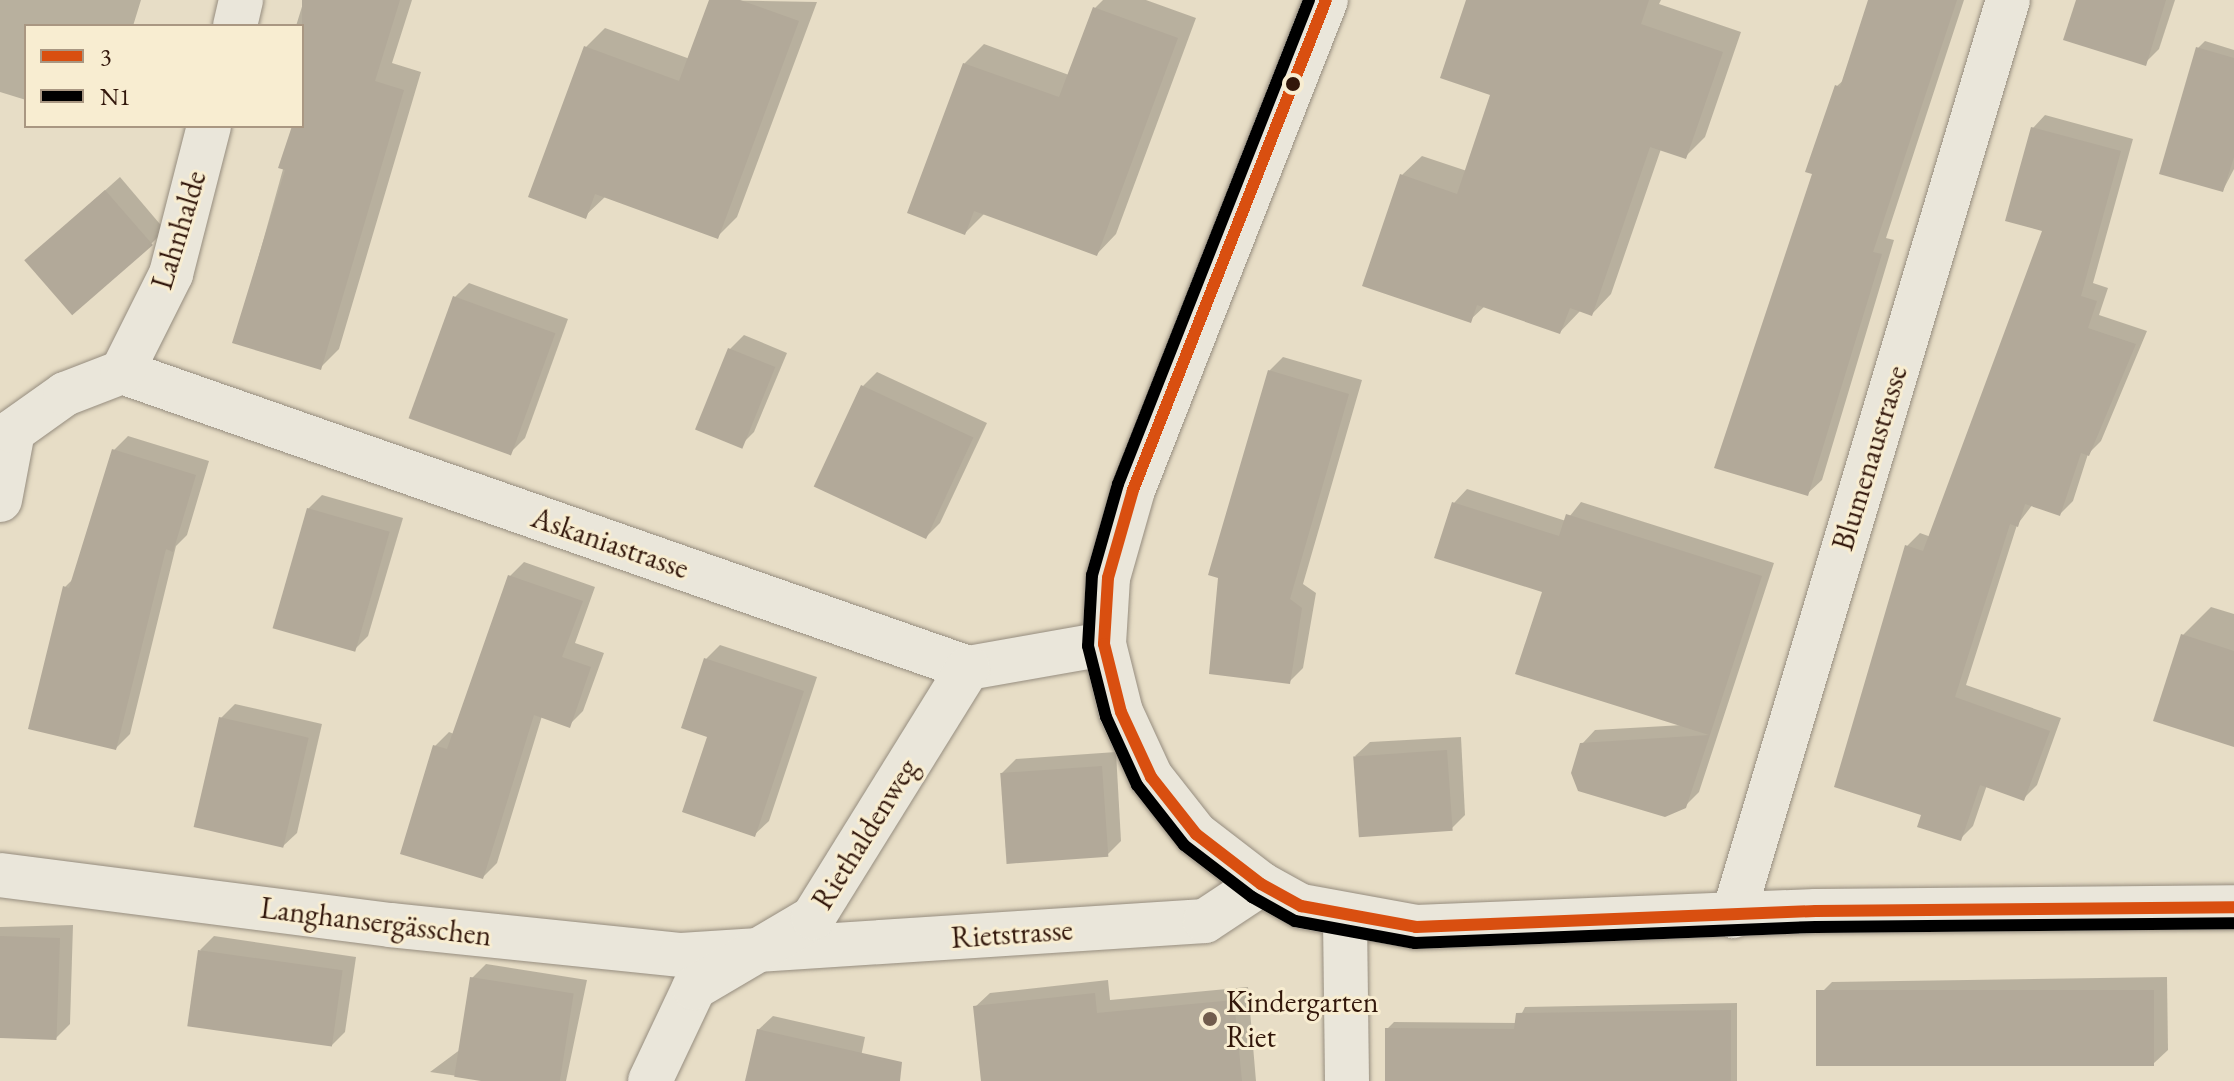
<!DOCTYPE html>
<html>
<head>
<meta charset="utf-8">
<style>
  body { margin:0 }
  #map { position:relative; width:2234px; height:1081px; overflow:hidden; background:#e7ddc6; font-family:"EB Garamond",serif }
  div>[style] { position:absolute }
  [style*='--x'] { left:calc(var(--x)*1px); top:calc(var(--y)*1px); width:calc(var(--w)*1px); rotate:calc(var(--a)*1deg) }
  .shadow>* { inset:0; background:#0003 }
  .building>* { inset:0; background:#b2a999; transform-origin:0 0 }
  .roads { filter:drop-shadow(0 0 2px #968d7f) drop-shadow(0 0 2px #968d7f) }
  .street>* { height:44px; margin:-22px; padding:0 22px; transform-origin:22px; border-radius:22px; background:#eae6da }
  .secondary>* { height:44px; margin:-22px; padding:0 22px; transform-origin:22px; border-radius:22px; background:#eae6da }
  .bus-1>* { height:12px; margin:-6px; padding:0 6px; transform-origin:6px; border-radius:6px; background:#d94f10 }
  .bus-2>* { height:12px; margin:-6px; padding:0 6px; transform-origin:6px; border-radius:6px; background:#000 }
  .dots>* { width:22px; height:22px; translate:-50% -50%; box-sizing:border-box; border:4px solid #f8edd1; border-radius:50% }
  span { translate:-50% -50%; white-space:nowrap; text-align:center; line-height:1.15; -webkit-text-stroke:6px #f8edd1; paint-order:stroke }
  .street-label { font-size:30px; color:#32170b }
  .poi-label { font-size:30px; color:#32170b }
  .left { translate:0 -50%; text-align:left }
  .legend { position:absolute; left:24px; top:24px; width:280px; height:104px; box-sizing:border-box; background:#f8edd1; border:2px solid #a99782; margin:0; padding:10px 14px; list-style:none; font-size:24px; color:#32170b }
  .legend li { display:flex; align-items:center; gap:16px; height:40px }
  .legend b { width:40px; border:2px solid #a99782 }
</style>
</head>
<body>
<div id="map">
  <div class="shadow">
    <i style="clip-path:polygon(0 0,141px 0,133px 26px,26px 26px,26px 100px,0 92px)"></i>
    <i style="clip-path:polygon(304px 0,412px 0,392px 63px,421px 72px,339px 349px,320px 368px,235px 342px,295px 126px,302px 126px,302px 26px,296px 26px)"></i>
    <i style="clip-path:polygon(711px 0,817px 2px,737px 217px,717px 237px,606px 196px,585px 216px,585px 48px,605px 28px,690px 59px)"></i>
    <i style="clip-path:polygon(1103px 0,1146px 0,1196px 18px,1116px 234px,1097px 254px,985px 213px,965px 233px,964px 64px,984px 44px,1069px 75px,1095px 8px)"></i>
    <i style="clip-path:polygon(1468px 0,1661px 0,1659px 4px,1741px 32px,1705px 137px,1685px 157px,1661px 149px,1611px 294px,1592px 314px,1581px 310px,1560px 332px,1485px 306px,1470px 320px,1402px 175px,1422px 156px,1467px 171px,1493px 93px)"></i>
    <i style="clip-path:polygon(1871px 0,1964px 0,1886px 238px,1894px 240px,1822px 480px,1807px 494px,1814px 173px,1837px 86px,1846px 78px)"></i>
    <i style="clip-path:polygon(2078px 0,2175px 0,2159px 49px,2145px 63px)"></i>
    <i style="clip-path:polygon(2205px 41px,2234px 50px,2234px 169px,2223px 190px,2198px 48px)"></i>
    <i style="clip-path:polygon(2045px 115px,2133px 139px,2093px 283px,2108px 288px,2099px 315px,2147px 331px,2101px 441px,2088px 454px,2073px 501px,2060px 514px,2033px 504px,2017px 525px,1966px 685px,2061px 718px,2037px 785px,2024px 798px,1987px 785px,1973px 826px,1960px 839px,1924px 813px,1907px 546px,1920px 533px,1931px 537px,2045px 230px,2033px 128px)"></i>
    <i style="clip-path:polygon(120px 177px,165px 230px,151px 244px,27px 260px)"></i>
    <i style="clip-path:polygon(469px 283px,568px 319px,525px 438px,511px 452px,455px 297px)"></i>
    <i style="clip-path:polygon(744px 335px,787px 353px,754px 432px,740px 446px,730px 349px)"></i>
    <i style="clip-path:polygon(1283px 357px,1362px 380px,1303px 584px,1316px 593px,1303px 668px,1289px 682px,1269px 371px)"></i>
    <i style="clip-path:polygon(877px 372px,987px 423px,940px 523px,926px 537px,863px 386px)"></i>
    <i style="clip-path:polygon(128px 436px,209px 461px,187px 535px,176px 546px,130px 734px,116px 748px,65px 587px,74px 578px,114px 450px)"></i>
    <i style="clip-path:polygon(1467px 489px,1566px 521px,1581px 502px,1774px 563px,1699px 792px,1685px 806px,1582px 744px,1595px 730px,1683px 725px,1454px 503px)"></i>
    <i style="clip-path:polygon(322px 495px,403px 518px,368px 636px,354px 650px,308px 509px)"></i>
    <i style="clip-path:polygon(524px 562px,595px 587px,575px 643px,604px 653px,583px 711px,569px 725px,542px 716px,497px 863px,483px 877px,435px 746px,449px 732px,454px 734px,510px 576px)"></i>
    <i style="clip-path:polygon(2211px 607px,2234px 614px,2234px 745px,2183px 635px)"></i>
    <i style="clip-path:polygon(720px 645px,817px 677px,769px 821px,754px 835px,710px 735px,706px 659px)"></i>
    <i style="clip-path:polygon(235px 704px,322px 724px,297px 833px,282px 847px,221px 718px)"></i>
    <i style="clip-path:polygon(1461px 737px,1465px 815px,1451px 829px,1355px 756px,1370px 742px)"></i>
    <i style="clip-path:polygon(1116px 752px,1121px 841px,1107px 855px,1002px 773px,1016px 759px)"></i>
    <i style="clip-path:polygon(73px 925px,70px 1024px,56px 1038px,0 1038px,0 927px)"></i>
    <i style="clip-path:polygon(214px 936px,356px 957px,345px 1032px,331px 1046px,200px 950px)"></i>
    <i style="clip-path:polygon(486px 964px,587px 980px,566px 1081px,492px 1081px,430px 1072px,461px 1049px,472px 978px)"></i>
    <i style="clip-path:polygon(2167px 977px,2168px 1050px,2153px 1064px,1818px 996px,1832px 982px)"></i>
    <i style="clip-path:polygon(1108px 980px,1110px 1000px,1248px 987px,1256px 1081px,983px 1081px,975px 1007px,990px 993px)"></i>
    <i style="clip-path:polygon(1737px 1003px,1737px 1081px,1387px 1081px,1387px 1029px,1394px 1022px,1517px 1023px,1525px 1007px)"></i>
    <i style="clip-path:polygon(773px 1016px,865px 1037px,856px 1081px,747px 1081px,758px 1030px)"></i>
  </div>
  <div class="building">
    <i style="clip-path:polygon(302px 0,400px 0,375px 81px,404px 90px,321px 370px,232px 343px,285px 170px,278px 168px,292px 126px,302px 126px)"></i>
    <i style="clip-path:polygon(709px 0,740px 0,799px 21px,718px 239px,595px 194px,586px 219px,528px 197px,584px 46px,679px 81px)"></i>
    <i style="clip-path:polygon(1466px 0,1649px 0,1641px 24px,1723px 52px,1686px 159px,1650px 147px,1592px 316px,1570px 308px,1560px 334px,1477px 305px,1471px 323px,1362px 286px,1400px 174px,1457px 194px,1490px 95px,1440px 78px)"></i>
    <i style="clip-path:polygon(1868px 0,1957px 0,1873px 252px,1882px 254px,1808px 496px,1714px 468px,1812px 174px,1805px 172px,1835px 85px,1840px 87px)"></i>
    <i style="clip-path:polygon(2076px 0,2166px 0,2146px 66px,2063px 40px)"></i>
    <i style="clip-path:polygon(1093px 7px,1178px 38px,1097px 256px,974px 211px,965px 235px,907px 213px,963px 63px,1059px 97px)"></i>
    <i style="clip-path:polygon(2196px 47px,2234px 58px,2234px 157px,2223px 192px,2159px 174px)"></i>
    <i style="clip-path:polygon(2031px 127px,2121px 151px,2081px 296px,2097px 301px,2088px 328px,2136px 344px,2089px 456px,2081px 453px,2060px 516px,2025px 504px,2018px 527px,2010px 524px,1955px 697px,2050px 731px,2024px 801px,1980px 785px,1961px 841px,1917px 827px,1921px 815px,1834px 787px,1905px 545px,1923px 551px,2042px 231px,2005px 221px)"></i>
    <i style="left:105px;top:190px;width:73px;height:107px;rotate:49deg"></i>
    <i style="left:453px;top:296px;width:109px;height:130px;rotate:20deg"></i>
    <i style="left:728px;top:348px;width:51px;height:88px;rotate:22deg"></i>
    <i style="clip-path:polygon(1268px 370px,1349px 394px,1290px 599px,1302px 608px,1290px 684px,1209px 674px,1218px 578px,1208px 575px)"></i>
    <i style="left:861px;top:385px;width:124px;height:112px;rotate:25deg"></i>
    <i style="clip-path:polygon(112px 449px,196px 475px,173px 552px,166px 549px,116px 750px,28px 729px,63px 586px,69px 588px)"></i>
    <i style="clip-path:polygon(1452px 502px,1559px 536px,1566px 514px,1762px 576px,1686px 808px,1665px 817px,1578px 791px,1571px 773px,1580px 743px,1709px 735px,1515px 674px,1542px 592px,1434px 558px)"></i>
    <i style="left:307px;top:508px;width:86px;height:125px;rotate:16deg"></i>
    <i style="clip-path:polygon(508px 575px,583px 601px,562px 657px,591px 667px,570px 728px,534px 715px,483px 879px,400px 854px,433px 745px,447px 749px)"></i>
    <i style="clip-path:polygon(2181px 634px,2234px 651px,2234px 747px,2153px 721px)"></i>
    <i style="clip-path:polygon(704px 658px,804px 691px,755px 837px,682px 812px,707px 737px,681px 728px)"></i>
    <i style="left:219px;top:717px;width:92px;height:113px;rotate:13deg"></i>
    <i style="left:1447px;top:750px;width:81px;height:94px;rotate:86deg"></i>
    <i style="left:1102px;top:766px;width:91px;height:102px;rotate:86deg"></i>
    <i style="left:60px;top:938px;width:102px;height:60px;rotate:92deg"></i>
    <i style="left:198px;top:950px;width:146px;height:77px;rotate:8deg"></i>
    <i style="left:470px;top:977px;width:105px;height:101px;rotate:9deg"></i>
    <i style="left:2154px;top:990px;width:76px;height:338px;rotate:90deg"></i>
    <i style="clip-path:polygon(1095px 993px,1097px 1013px,1234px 1000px,1242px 1081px,981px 1081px,973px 1006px)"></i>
    <i style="clip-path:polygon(1731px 1010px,1731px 1081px,1385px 1081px,1385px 1028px,1514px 1029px,1516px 1013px)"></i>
    <i style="clip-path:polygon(757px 1029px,902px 1062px,900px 1081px,745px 1081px)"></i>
  </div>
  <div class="roads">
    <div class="street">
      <i style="--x:235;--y:26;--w:27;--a:-77"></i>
      <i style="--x:122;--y:372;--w:896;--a:19.28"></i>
      <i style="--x:968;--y:668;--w:138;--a:-10"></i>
      <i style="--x:0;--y:500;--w:70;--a:-79.3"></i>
      <i style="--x:13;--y:431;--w:64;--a:-35.4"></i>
      <i style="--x:65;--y:394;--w:61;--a:-21.1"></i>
      <i style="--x:122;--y:372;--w:110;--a:-63.4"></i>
      <i style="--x:171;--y:274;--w:153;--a:-75.6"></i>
      <i style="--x:0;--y:875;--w:393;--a:7.3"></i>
      <i style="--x:390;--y:925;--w:293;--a:5.9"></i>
      <i style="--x:681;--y:955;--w:525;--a:-3.71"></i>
      <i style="--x:1205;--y:921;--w:67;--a:-33.5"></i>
      <i style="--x:1733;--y:916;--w:956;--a:-73.29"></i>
      <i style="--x:1345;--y:918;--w:163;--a:89.3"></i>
      <i style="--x:650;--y:1081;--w:103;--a:-64.7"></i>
      <i style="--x:694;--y:988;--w:138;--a:-30.5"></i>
      <i style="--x:813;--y:918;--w:294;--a:-58.2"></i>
    </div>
    <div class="secondary">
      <i style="--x:1326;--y:0;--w:527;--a:111.5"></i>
      <i style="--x:1133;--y:490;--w:91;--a:105.9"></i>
      <i style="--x:1108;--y:578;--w:66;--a:93.5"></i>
      <i style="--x:1104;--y:644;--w:70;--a:76"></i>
      <i style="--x:1121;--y:712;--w:72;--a:65.2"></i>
      <i style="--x:1151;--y:777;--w:73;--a:51.7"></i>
      <i style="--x:1196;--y:834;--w:82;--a:37.6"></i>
      <i style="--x:1261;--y:884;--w:46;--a:28.8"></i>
      <i style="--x:1301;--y:906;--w:117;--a:10.3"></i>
      <i style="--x:1416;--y:927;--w:400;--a:-2.3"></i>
      <i style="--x:1816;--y:911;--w:418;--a:-0.5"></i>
    </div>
  </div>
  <div class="bus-1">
    <i style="--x:1326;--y:0;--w:527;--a:111.5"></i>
    <i style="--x:1133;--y:490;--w:91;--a:105.9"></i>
    <i style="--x:1108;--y:578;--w:66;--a:93.5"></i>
    <i style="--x:1104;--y:644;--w:70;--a:76"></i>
    <i style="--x:1121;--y:712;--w:72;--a:65.2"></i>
    <i style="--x:1151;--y:777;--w:73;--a:51.7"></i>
    <i style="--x:1196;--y:834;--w:82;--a:37.6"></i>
    <i style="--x:1261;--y:884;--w:46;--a:28.8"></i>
    <i style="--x:1301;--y:906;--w:117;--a:10.3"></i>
    <i style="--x:1416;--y:927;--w:400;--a:-2.3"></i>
    <i style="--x:1816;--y:911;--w:418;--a:-0.5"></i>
  </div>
  <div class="bus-2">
    <i style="--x:1309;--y:0;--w:520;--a:111.54"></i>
    <i style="--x:1118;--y:484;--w:95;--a:105.9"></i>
    <i style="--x:1092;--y:575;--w:71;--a:93.2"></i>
    <i style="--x:1088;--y:646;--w:73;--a:75.8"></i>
    <i style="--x:1106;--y:717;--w:75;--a:65.5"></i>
    <i style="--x:1137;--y:785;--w:76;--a:51.9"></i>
    <i style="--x:1184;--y:845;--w:86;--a:37.4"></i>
    <i style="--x:1252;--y:897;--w:49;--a:29.2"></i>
    <i style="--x:1295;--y:921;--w:122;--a:10.4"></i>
    <i style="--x:1415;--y:943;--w:401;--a:-2.3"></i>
    <i style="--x:1816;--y:927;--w:418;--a:-0.5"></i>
  </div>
  <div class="dots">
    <i style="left:1293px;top:84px;background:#32170b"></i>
    <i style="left:1210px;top:1019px;background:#715c4c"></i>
  </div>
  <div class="street-label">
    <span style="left:179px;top:230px;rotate:-73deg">Lahnhalde</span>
    <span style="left:1870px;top:458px;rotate:-73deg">Blumenaustrasse</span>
    <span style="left:610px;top:543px;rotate:19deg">Askaniastrasse</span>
    <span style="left:865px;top:834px;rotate:-58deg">Riethaldenweg</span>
    <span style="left:376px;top:922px;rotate:7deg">Langhansergässchen</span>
    <span style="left:1012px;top:934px;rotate:-4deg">Rietstrasse</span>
  </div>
  <div class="poi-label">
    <span class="left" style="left:1226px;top:1019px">Kindergarten<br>Riet</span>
  </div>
  <ul class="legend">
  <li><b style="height:10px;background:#d94f10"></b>3</li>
  <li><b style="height:10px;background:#000"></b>N1</li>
  </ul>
</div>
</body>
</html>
